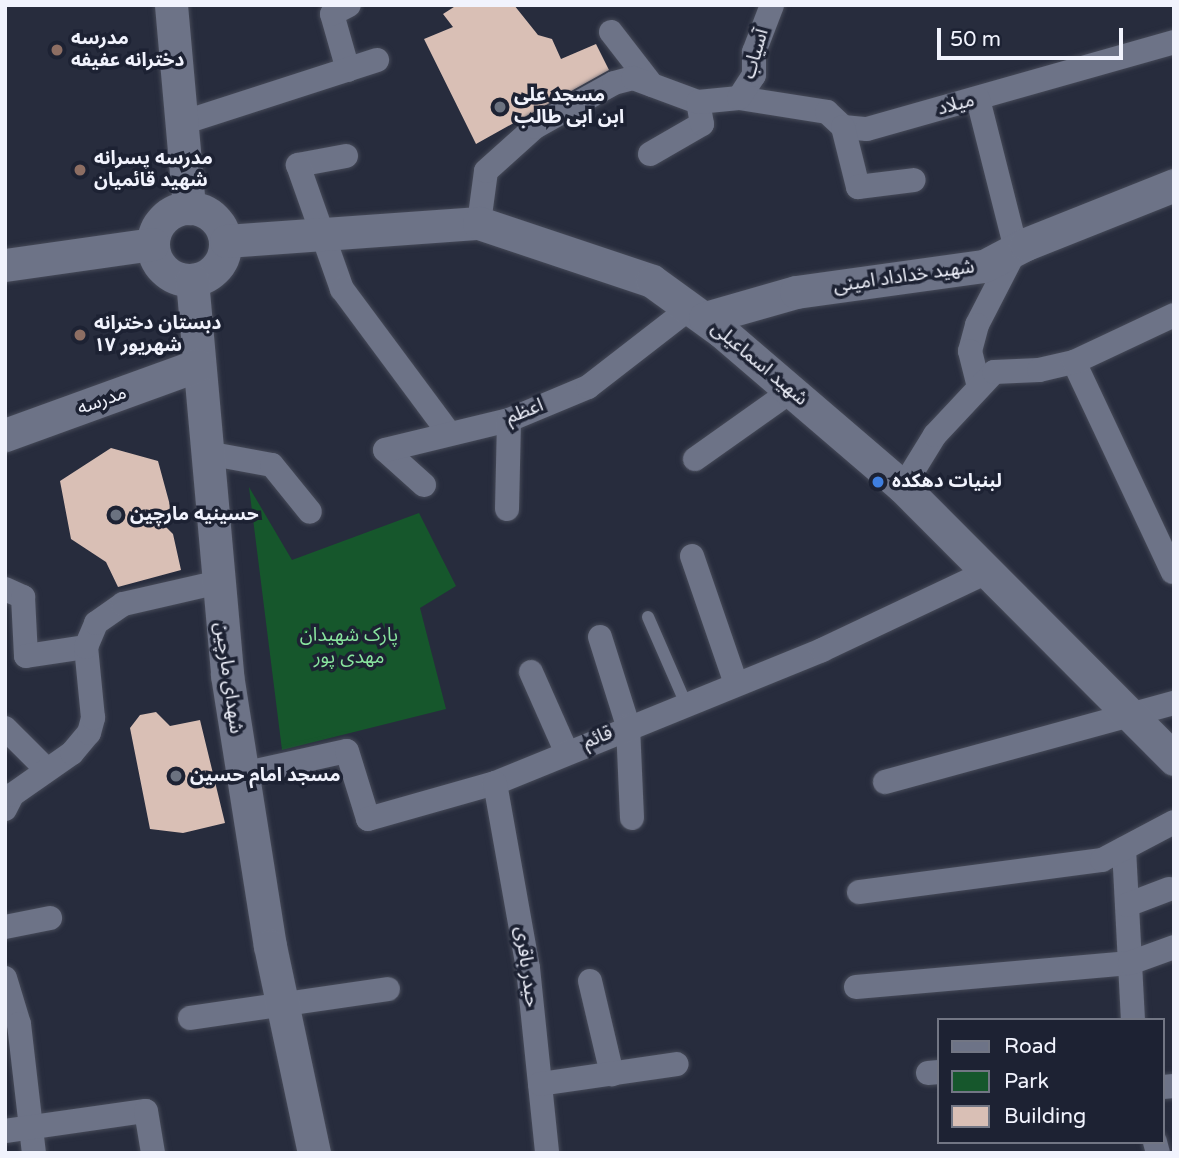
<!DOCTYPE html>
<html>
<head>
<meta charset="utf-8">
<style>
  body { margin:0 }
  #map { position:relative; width:1179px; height:1158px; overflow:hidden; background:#272c3d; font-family:"Varela Round","Noto Sans Arabic",sans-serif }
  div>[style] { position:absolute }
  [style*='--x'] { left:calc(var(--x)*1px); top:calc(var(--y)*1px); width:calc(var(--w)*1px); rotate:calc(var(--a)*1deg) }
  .green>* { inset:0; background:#16572c }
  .building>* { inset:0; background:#d9bfb5 }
  .roads { filter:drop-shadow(0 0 2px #464a58) drop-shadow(0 0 2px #464a58) }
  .lane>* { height:12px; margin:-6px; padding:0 6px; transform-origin:6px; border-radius:6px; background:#6d7387 }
  .street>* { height:24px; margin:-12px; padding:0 12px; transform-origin:12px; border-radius:12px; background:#6d7387 }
  .secondary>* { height:33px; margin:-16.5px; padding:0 16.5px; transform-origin:16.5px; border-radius:16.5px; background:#6d7387 }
  .secondary>.ring { margin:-16.5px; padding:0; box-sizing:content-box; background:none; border:33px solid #6d7387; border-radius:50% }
  .dots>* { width:19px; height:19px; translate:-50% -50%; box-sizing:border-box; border:4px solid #1d2233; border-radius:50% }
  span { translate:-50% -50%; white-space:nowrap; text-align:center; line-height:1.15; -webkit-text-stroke:7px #1d2233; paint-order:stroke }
  .poi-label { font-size:19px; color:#f1f3fd; font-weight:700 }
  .left { translate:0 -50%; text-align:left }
  .street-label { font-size:19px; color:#f1f3fd }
  .park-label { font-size:19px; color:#89e59f }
  .frame { position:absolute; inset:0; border:7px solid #f1f3fd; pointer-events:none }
  .legend { position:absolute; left:937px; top:1018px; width:228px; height:126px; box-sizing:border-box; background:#1d2233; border:2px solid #727684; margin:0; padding:9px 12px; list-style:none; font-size:21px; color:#f1f3fd }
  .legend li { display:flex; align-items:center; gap:14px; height:35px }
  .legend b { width:35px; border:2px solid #727684 }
  .scale { position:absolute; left:937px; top:28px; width:186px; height:32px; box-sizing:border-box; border:4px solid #f1f3fd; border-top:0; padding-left:9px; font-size:21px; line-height:24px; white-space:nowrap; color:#f1f3fd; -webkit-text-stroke:5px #1d2233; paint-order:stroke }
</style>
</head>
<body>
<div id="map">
  <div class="green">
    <i style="clip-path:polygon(249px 487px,292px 560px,419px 513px,456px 586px,420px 608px,446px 709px,282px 750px)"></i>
  </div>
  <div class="building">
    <i style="clip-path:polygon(457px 5px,514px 5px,538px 35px,552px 39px,561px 59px,596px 44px,609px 70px,476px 144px,424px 39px,453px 27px,443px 14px)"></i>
    <i style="clip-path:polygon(111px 448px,158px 461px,171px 509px,161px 522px,173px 534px,181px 570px,118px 587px,106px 562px,71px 539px,60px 481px)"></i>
    <i style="clip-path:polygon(156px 712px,170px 726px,200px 720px,225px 823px,183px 833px,150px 829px,130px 728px,140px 715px)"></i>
  </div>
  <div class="roads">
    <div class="lane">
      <i style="--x:648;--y:617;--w:95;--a:66.4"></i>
    </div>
    <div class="street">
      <i style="--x:611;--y:32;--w:67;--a:52.3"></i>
      <i style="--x:348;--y:70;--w:58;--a:-105.9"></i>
      <i style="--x:332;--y:14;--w:19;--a:-28"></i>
      <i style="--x:739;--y:98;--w:89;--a:9"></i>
      <i style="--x:827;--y:112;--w:22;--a:43"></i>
      <i style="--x:843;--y:127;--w:24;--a:5"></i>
      <i style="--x:867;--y:129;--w:319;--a:-15.8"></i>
      <i style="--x:978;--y:99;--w:155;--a:75.8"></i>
      <i style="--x:1016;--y:249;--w:85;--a:117.2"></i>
      <i style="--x:977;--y:325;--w:27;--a:105"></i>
      <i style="--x:970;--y:351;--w:36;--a:76"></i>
      <i style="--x:182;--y:123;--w:205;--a:-17.9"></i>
      <i style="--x:843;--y:127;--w:62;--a:76"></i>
      <i style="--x:858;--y:187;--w:56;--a:-7.1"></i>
      <i style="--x:650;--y:154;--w:60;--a:-30"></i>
      <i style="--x:702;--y:124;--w:22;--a:-100"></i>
      <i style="--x:346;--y:156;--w:49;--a:169.4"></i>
      <i style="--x:298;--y:165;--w:132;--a:70.5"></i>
      <i style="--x:342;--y:289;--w:179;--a:53.4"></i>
      <i style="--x:479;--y:223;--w:52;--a:-82.3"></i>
      <i style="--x:486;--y:171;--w:66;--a:-41.9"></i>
      <i style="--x:535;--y:127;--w:90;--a:-29.1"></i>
      <i style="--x:614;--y:83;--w:20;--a:-15"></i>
      <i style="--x:633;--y:78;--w:69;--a:20.3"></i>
      <i style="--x:698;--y:102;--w:41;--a:-5.6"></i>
      <i style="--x:739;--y:98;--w:27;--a:-57"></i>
      <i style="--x:754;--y:75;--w:23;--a:-90"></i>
      <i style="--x:754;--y:52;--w:50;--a:-69"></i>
      <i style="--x:1074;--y:362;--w:232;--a:64.8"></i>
      <i style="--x:207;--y:453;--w:66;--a:10.5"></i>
      <i style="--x:272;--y:465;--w:60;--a:51"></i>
      <i style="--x:695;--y:459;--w:118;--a:-35.3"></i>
      <i style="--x:424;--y:485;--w:52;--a:-138.1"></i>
      <i style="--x:385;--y:450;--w:128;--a:-13.6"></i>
      <i style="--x:509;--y:420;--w:86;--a:-22.7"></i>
      <i style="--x:588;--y:387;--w:129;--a:-37.8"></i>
      <i style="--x:903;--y:487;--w:61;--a:-58.4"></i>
      <i style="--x:935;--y:435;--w:86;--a:-46.9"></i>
      <i style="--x:994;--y:372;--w:45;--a:-2.5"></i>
      <i style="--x:1039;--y:370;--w:36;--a:-13"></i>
      <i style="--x:1074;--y:362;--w:110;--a:-25.2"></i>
      <i style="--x:507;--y:509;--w:89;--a:-88.7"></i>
      <i style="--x:692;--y:556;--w:135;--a:71"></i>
      <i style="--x:5;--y:589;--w:20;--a:24"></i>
      <i style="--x:23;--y:597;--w:59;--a:87.1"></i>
      <i style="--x:26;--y:656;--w:61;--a:-8.5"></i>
      <i style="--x:600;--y:637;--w:93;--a:72.5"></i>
      <i style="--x:628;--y:726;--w:92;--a:87.5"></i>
      <i style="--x:531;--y:672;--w:86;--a:66.1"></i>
      <i style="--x:5;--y:728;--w:57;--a:45"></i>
      <i style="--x:242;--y:774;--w:107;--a:-12.4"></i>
      <i style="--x:347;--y:751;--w:71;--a:72.8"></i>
      <i style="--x:368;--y:819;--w:132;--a:-15.8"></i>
      <i style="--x:495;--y:783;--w:353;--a:-22.1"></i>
      <i style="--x:822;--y:650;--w:183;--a:-25.3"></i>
      <i style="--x:885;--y:782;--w:300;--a:-15.3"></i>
      <i style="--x:495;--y:783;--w:188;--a:79.9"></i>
      <i style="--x:528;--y:968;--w:186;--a:84.1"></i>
      <i style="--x:5;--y:809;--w:16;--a:-63"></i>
      <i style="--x:12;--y:795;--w:73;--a:-35"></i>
      <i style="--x:72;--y:753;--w:26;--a:-50"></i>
      <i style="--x:89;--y:733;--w:16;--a:-75"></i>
      <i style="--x:93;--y:718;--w:71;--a:-95.6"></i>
      <i style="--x:86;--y:647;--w:26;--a:-67"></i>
      <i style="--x:96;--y:623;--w:33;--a:-35"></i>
      <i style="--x:123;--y:604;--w:94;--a:-12.9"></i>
      <i style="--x:1124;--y:849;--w:171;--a:87"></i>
      <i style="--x:859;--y:892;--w:245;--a:-7.5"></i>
      <i style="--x:1102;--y:860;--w:81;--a:-27.8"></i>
      <i style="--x:1127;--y:905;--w:45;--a:-20.9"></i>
      <i style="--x:5;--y:927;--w:46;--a:-11.3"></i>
      <i style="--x:5;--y:978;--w:48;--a:73.1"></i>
      <i style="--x:19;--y:1024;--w:130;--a:83.4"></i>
      <i style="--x:590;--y:981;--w:96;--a:76.7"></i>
      <i style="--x:856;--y:987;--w:275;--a:-5"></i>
      <i style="--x:1130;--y:963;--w:47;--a:-20"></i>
      <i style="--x:190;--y:1018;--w:200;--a:-8.3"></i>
      <i style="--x:928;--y:1073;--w:11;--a:-5"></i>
      <i style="--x:540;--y:1084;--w:138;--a:-8.3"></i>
      <i style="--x:1163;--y:1087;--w:11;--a:-5"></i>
      <i style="--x:5;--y:1131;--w:142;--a:-8.1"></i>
      <i style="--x:146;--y:1111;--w:43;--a:80.5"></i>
      <i style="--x:1155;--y:1142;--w:11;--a:75"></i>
    </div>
    <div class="secondary">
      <i style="--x:171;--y:5;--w:204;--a:84.9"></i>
      <i class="ring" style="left:153px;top:208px;width:39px;height:39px"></i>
      <i style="--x:226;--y:241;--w:254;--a:-4.1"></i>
      <i style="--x:479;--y:223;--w:182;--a:18.5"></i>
      <i style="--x:652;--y:281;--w:85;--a:35.9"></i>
      <i style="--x:721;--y:331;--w:240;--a:40.6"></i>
      <i style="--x:903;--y:487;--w:384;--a:45.1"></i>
      <i style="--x:5;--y:265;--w:149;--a:-8.1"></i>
      <i style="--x:192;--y:280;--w:397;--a:84.9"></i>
      <i style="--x:227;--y:675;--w:274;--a:81"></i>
      <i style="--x:270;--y:946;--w:212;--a:78"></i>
      <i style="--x:705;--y:318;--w:95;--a:-15.9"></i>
      <i style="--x:796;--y:292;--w:190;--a:-7.9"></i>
      <i style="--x:984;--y:266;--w:47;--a:-27.6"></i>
      <i style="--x:1026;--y:244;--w:159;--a:-21.7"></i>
      <i style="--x:5;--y:435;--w:205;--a:-19.9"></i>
    </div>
  </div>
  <div class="dots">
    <i style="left:57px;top:50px;background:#8d6e63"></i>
    <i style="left:500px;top:107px;background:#6b7280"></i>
    <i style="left:80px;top:170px;background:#8d6e63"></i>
    <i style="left:80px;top:335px;background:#8d6e63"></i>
    <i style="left:878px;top:482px;background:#3f7fe0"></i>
    <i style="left:116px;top:515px;background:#6b7280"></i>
    <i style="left:176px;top:776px;background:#6b7280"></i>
  </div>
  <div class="poi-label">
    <span class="left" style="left:71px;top:50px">مدرسه<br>دخترانه عفیفه</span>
    <span class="left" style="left:514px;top:107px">مسجد علی<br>ابن ابی طالب</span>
    <span class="left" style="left:94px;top:170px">مدرسه پسرانه<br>شهید قائمیان</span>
    <span class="left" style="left:94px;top:335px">دبستان دخترانه<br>۱۷ شهریور</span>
    <span class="left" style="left:892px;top:482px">لبنیات دهکده</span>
    <span class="left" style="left:130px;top:515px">حسینیه مارچین</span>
    <span class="left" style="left:190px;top:776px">مسجد امام حسین</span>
  </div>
  <div class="street-label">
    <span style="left:756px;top:54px;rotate:-74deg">آسیاب</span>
    <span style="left:956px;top:105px;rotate:-15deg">میلاد</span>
    <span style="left:904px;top:277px;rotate:-8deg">شهید خداداد امینی</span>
    <span style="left:759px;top:364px;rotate:40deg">شهید اسماعیلی</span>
    <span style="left:102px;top:401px;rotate:-20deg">مدرسه</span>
    <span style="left:525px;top:412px;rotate:-21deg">اعظم</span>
    <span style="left:228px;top:678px;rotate:82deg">شهدای مارچین</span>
    <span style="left:598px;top:738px;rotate:-22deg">قائم</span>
    <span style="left:526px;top:967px;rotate:82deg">حیدر باقری</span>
  </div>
  <div class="park-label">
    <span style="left:349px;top:647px">پارک شهیدان<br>مهدی پور</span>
  </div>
  <div class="frame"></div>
  <ul class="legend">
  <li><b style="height:9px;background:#6d7387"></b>Road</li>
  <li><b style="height:19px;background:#16572c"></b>Park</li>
  <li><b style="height:19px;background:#d9bfb5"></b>Building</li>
  </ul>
  <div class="scale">50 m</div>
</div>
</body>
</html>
